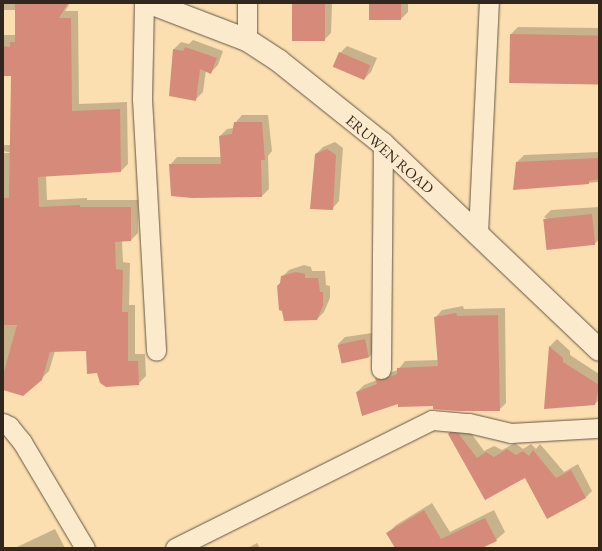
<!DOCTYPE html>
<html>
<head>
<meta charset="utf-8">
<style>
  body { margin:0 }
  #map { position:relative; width:602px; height:551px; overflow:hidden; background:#fbdfb0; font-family:"EB Garamond",serif }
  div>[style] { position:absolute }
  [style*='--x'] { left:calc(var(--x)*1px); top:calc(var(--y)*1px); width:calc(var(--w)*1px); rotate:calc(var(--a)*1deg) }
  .shadow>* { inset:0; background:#0003 }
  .building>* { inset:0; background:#d68b7a; transform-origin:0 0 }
  .roads { filter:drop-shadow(0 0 1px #645542) drop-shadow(0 0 1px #645542) }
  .minor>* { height:19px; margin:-9.5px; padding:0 9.5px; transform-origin:9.5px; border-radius:9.5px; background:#fceacc }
  .tertiary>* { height:22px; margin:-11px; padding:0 11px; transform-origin:11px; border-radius:11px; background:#fceacc }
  span { translate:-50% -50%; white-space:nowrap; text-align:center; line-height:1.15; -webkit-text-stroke:3px #fceacc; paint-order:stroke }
  .street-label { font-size:15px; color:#32271d }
  .frame { position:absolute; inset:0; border:4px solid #32271d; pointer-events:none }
</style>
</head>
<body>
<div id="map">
  <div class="shadow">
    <i style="clip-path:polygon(3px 3px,70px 3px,65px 11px,78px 11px,79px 104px,127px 102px,128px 164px,121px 171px,46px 176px,47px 200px,87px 198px,87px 200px,138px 200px,138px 233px,131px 240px,122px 241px,123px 262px,130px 263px,129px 305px,135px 305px,135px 354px,145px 354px,146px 376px,138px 384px,87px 350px,55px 351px,49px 371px,41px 379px,3px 389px,3px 153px,13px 153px,3px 151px,3px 145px,11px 145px,12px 75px,3px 75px,3px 35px,16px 35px,16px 10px,3px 10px)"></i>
    <i style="clip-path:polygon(293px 3px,332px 3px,331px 33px,324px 40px)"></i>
    <i style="clip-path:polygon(370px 3px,408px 3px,408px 12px,401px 19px)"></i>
    <i style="clip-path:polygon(518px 27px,599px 28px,599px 78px,511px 34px)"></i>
    <i style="clip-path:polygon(193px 40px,223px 51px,218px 65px,211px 72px,206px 70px,203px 92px,195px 100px,170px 95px,174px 49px,181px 42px,189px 44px)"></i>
    <i style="clip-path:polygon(347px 46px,377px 58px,371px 72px,364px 79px,340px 53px)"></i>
    <i style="clip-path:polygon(242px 115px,268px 115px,272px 151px,268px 156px,269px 189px,262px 196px,170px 165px,177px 157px,221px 157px,220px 136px,227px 129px,234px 128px,235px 123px)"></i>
    <i style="clip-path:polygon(335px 142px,343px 148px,339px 201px,332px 209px,316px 154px,323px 147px)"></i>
    <i style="clip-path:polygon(599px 152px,599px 182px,514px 189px,517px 162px,524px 155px)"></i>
    <i style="clip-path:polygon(599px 207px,599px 240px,594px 244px,544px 217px,551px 210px)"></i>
    <i style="clip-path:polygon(304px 265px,311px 267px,312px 271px,325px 271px,326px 285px,330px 286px,330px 298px,324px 312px,317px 319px,281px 283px,282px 277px,289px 270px)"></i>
    <i style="clip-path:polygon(463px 306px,464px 309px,505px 308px,506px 403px,499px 410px,399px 403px,357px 392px,364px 385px,377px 380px,383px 372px,389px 373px,398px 370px,405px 361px,438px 360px,435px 318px,442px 310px)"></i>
    <i style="clip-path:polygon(372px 333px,376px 350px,369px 357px,338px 344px,345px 337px)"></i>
    <i style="clip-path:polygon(557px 339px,570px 351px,570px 355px,599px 374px,599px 400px,595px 404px,545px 408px,550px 346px)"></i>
    <i style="clip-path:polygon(466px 426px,484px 451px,494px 446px,502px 450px,515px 443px,523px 449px,531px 444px,536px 449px,540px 444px,564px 472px,578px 464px,592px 491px,585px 498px,525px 476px,485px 499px,449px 434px,456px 427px)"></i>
    <i style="clip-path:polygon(432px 503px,450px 532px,494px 510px,505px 532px,496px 540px,480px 548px,396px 548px,387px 534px,396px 525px)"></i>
    <i style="clip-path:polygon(55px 529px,65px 548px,15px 548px)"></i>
    <i style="clip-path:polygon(257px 543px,260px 548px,248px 548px)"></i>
  </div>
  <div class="building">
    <i style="clip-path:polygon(15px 3px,68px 3px,59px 18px,71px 18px,72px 111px,120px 109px,121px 172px,38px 177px,39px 207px,80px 205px,80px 207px,131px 207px,131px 241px,115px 242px,116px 269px,123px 270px,122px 312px,128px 312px,128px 361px,138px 361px,139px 385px,106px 387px,100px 383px,97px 373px,87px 374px,86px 351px,50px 352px,42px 380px,23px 396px,3px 390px,3px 375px,17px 325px,3px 325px,3px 198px,9px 198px,11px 76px,3px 76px,3px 46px,10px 47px,10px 42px,15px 42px)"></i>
    <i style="left:292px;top:3px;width:33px;height:38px"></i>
    <i style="left:369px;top:3px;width:32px;height:17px"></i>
    <i style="left:510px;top:34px;width:89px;height:49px;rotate:1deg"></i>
    <i style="clip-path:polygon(185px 47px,217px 58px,211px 74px,200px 69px,196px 101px,169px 96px,173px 49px,183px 51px)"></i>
    <i style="left:339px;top:52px;width:34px;height:16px;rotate:23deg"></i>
    <i style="clip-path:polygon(234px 122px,262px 122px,265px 160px,261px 160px,262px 197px,192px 198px,171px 196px,169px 164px,221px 164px,219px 136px,232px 134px)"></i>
    <i style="clip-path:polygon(327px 149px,336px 155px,333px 210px,310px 209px,315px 154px)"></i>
    <i style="clip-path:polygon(599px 158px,599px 179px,589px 181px,589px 184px,513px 190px,516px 162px)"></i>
    <i style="left:592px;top:214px;width:31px;height:49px;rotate:84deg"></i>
    <i style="clip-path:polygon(296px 272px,305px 274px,305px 278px,318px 278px,320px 292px,323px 292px,323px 306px,317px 320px,284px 321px,282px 311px,279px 310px,277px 286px,280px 283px,281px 276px)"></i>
    <i style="clip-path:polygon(456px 313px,457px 316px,498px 315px,500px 411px,459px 411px,433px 409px,433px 406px,398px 407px,398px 404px,362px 416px,356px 392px,377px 384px,375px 378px,381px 380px,397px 374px,397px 368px,438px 366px,434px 317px)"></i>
    <i style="left:365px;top:339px;width:19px;height:28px;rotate:78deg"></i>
    <i style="clip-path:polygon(549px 346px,563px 358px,563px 362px,599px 385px,595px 405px,544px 409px)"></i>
    <i style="clip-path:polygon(450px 432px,458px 433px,477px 458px,486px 452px,494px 457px,507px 449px,516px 455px,523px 451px,529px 456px,533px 450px,556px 478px,571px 470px,586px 498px,547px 519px,525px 478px,485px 500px,448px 434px)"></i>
    <i style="clip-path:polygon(424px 510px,441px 539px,485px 518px,497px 541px,482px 548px,395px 548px,386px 533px)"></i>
  </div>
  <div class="roads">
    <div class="minor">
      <i style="--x:144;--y:3;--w:96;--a:91.2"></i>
      <i style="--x:142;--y:99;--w:252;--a:86.8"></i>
      <i style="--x:247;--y:3;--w:37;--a:90"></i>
      <i style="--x:478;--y:233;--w:230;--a:-87.3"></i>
      <i style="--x:381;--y:369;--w:225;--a:-89.5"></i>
      <i style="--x:3;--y:423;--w:7;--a:27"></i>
      <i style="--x:9;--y:426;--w:21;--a:51"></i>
      <i style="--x:22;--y:442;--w:123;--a:59.3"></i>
      <i style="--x:175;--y:548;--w:287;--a:-26.5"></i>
      <i style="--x:432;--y:420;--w:37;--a:5"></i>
      <i style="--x:469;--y:423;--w:43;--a:13.4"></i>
      <i style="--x:511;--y:433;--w:88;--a:-3.3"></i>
    </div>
    <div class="tertiary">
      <i style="--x:150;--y:3;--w:104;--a:20.9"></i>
      <i style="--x:247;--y:40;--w:38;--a:33"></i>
      <i style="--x:279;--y:61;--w:133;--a:38.6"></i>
      <i style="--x:383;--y:144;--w:298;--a:43.6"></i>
    </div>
  </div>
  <div class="street-label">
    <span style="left:390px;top:154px;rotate:41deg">ERUWEN ROAD</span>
  </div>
  <div class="frame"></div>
</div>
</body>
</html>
